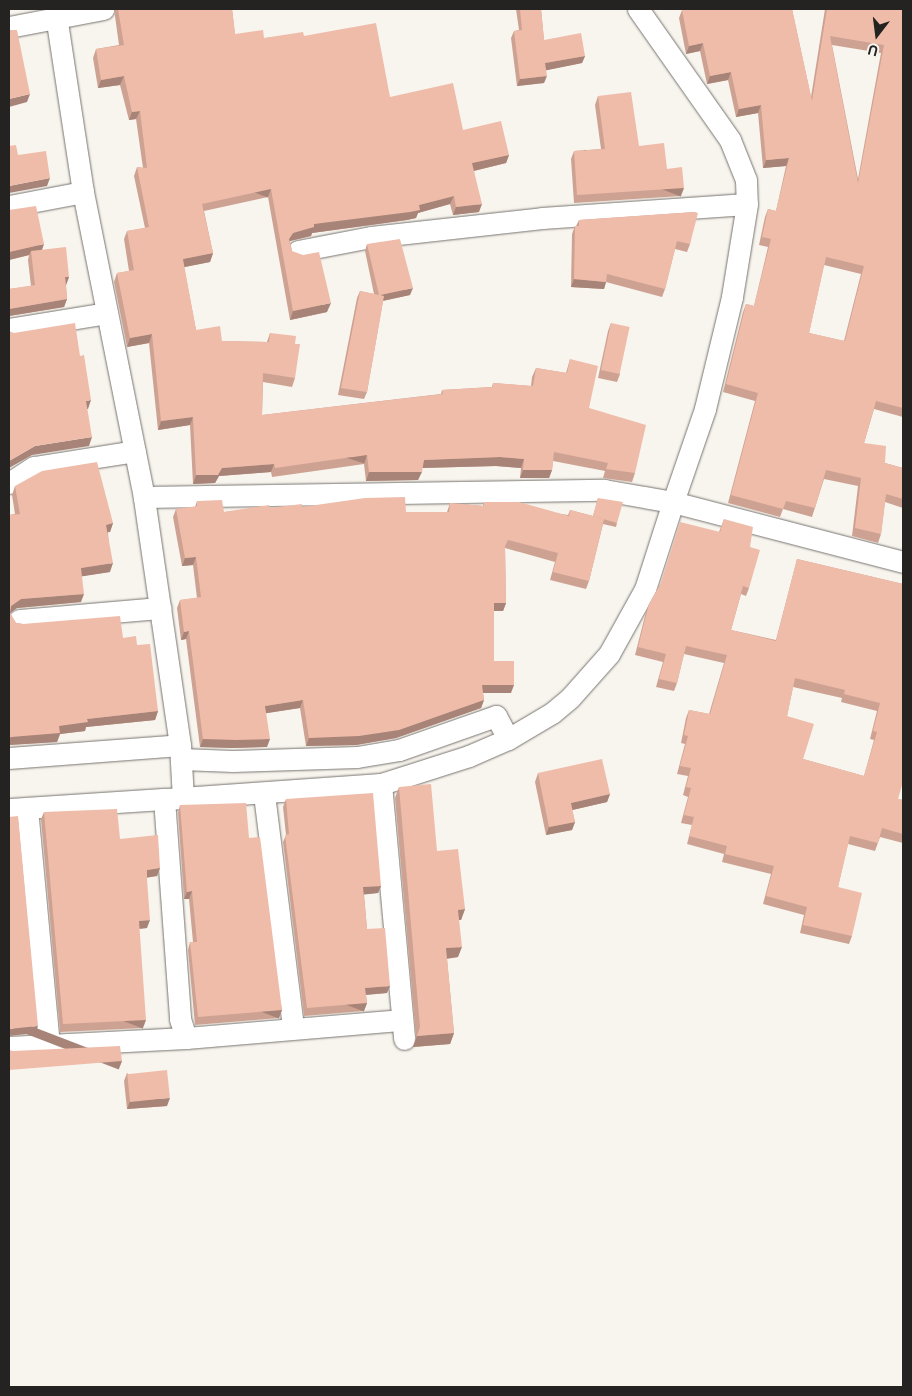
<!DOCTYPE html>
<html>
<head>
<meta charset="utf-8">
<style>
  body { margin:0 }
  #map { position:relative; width:912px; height:1396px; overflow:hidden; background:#f8f4ee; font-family:Figtree,sans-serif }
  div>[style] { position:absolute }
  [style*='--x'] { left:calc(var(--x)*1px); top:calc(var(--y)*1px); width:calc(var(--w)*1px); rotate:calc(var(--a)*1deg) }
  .roads { filter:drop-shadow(0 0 1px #77746f) drop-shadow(0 0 1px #77746f) }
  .street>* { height:21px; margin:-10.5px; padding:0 10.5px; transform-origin:10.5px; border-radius:10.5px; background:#fff }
  .wall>* { inset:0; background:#cea292 }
  .shaded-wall>* { inset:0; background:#a78477; transform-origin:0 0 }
  .building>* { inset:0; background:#efbcaa; transform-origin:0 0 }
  span { translate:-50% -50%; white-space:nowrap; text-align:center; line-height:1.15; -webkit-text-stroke:4.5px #f8f4ee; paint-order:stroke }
  .frame { position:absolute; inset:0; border:10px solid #242321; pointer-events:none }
  .north { position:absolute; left:852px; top:10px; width:50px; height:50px; -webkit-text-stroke:4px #f8f4ee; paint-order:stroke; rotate:195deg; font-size:14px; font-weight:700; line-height:20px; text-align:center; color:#242321 }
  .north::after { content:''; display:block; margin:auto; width:18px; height:22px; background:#242321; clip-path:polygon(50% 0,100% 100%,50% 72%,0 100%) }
</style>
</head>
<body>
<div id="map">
  <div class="roads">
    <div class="street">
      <i style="--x:55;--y:9;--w:185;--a:81.3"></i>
      <i style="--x:83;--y:192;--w:311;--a:78.7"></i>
      <i style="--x:144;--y:497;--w:460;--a:-0.9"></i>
      <i style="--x:604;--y:490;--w:70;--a:9.9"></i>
      <i style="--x:673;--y:502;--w:91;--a:107.8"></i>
      <i style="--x:645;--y:589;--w:74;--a:119"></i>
      <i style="--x:609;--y:654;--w:59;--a:131.6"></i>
      <i style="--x:570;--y:698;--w:23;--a:140"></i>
      <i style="--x:552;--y:713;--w:51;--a:149.4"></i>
      <i style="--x:508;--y:739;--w:43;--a:156.4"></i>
      <i style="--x:469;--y:756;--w:92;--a:162.3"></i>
      <i style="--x:381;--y:784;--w:218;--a:176"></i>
      <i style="--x:164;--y:799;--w:221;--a:85.8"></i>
      <i style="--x:180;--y:1019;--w:20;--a:72"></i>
      <i style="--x:638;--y:9;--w:160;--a:54.9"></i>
      <i style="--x:730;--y:140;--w:43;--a:68.2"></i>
      <i style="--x:746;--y:180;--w:24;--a:88"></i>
      <i style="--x:747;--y:204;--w:94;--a:99.2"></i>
      <i style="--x:732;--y:297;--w:115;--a:103.6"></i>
      <i style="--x:705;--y:409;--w:98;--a:109"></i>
      <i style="--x:673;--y:502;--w:238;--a:14.6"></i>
      <i style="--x:9;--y:27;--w:96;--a:-10.8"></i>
      <i style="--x:9;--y:206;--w:75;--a:-10.7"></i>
      <i style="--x:298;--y:251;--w:74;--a:-10.9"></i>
      <i style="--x:371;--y:237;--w:172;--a:-6.3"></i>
      <i style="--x:542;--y:218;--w:205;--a:-3.9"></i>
      <i style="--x:9;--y:329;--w:99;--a:-9.3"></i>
      <i style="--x:9;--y:483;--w:30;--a:-33"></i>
      <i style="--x:34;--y:467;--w:102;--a:-9"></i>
      <i style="--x:19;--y:620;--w:142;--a:-4.9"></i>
      <i style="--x:180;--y:745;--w:53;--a:86.8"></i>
      <i style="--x:9;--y:758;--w:171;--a:-4.3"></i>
      <i style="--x:180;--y:745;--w:251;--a:-98.3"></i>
      <i style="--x:181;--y:759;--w:52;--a:2.2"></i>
      <i style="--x:233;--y:761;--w:124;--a:-1.8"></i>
      <i style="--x:357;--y:757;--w:43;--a:-9.5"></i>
      <i style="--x:399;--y:750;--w:103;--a:-19.3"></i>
      <i style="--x:496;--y:716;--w:26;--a:62"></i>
      <i style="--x:381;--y:784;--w:256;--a:84.8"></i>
      <i style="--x:264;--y:794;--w:236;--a:82.9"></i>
      <i style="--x:27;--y:808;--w:237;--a:84.7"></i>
      <i style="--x:9;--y:809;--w:155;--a:-3.7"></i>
      <i style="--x:9;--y:1047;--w:177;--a:-2.9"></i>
      <i style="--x:186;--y:1038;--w:217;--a:-4.8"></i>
    </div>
  </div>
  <div class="wall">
    <i style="clip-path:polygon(114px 9px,232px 9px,235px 34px,264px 38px,304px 36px,390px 97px,463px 130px,509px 155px,506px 163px,474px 171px,479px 212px,453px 215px,450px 204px,418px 213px,416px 218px,407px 220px,312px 233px,311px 236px,290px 241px,292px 251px,327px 312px,290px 320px,268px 197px,204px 211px,213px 253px,210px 262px,184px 267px,196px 330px,222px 341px,267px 342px,270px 333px,295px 344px,295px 378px,292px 387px,263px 382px,262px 415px,441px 394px,442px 390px,492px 387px,493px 383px,531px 386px,532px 377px,536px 368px,566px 373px,570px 359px,589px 408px,635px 473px,632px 482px,603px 478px,605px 471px,553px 461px,552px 470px,549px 478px,520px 478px,521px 468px,496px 466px,422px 468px,418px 480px,366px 481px,364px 464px,272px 477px,271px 472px,219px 476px,215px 483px,193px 484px,190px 425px,158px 430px,149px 343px,127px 347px,114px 282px,117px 273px,129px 271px,124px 239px,127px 231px,145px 228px,134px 176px,137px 167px,143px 168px,136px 119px,129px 120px,120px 85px,98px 88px,93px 58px,96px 49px,119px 45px)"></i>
    <i style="clip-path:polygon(516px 9px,541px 9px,544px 40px,585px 56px,582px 63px,546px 70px,544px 83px,517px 86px,511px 38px,514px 31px,519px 30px)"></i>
    <i style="clip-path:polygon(evenodd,684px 9px,792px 9px,811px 97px,825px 9px,903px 9px,903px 417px,874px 409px,864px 443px,885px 463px,903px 468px,903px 508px,885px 502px,881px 534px,878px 543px,852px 536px,858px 486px,824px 479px,812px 517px,783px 509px,780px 517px,728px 503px,755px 401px,723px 392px,743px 312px,746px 304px,754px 306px,768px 247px,759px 245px,765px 217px,768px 209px,776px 211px,786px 166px,763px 168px,758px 113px,736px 117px,728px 80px,707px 84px,700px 51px,686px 54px,679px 18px,682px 10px,684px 10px,684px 9px,832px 45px,881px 53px,858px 179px,832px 45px,684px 9px,824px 265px,861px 274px,844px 341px,809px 333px,824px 265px)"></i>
    <i style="clip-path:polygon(598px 96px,639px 146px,667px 169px,681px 196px,574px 203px,571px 159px,574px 151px,601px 149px,595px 105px)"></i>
    <i style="clip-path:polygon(9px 210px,42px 250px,69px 277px,66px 285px,67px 299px,64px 307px,9px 316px,9px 289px,31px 286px,28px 260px,29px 255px,9px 260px)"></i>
    <i style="clip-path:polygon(695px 212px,690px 244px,687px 252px,675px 249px,665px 289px,662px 297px,606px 282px,604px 289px,571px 287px,572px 234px,575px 226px,576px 226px,579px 220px)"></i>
    <i style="clip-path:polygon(367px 244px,410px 295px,383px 301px,367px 392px,364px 399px,338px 395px,357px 298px,360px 291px,374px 294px,365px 251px)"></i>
    <i style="clip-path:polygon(611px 323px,620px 374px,617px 382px,598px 378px,608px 331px)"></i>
    <i style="clip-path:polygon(15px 486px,113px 523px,110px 532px,108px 532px,110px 572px,82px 576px,81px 602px,17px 608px,10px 613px,16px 623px,123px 638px,137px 645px,158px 711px,155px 720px,86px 727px,85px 731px,60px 734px,57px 742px,9px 745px,9px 515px,15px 514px,12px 495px)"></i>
    <i style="clip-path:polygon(598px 498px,617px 523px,616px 527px,603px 524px,589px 581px,586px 589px,550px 580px,555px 562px,505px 548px,506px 603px,503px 611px,494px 611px,494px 661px,511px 693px,483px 693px,484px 700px,481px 708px,396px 738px,356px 745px,306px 746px,300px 708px,266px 713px,267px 747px,233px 748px,200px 747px,186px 639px,181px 640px,177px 608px,180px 600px,197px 598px,193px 565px,182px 566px,173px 517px,176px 509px,195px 507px,197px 501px,224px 512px,269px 508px,302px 507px,406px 512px,447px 512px,450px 503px,483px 506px,484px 502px,568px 515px,570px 510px,593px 516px)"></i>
    <i style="clip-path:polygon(evenodd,724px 519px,750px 547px,749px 588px,746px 596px,741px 594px,731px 630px,776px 640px,795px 567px,797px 559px,903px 584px,898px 799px,903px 800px,903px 843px,880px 837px,875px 851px,848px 844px,838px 887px,852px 936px,849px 944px,800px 933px,804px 915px,763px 904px,771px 874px,722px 862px,724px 854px,687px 844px,692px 825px,681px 823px,688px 797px,683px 795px,688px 776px,677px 774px,685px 744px,681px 743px,686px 718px,689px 710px,709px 714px,724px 663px,684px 654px,677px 683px,674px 691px,656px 687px,663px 662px,635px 655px,646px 612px,649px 604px,659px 586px,719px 532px,724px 519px,793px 687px,842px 698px,841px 702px,877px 711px,870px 739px,874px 740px,864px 776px,803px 759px,787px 716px,793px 687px)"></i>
    <i style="clip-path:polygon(538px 773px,610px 794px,607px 802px,572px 810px,575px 822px,572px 830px,546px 835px,535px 782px)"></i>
    <i style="clip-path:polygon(399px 787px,437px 851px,465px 909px,461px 920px,459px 920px,458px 957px,447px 959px,454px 1033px,450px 1044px,413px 1047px,416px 1038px,395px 798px)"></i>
    <i style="clip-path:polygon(286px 799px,381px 886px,378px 893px,364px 894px,367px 929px,387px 993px,366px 995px,367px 1003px,364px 1011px,304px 1016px,283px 842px,286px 835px,283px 807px)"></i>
    <i style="clip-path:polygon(180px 805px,249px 838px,282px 1010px,279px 1018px,195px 1025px,188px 950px,190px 942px,193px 942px,189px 899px,184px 899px,178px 813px)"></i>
    <i style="clip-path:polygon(44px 812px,120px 839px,160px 868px,157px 876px,147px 877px,147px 928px,139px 929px,143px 1028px,60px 1032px,41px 819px)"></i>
    <i style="clip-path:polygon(127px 1073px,167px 1106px,127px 1109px,124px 1081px)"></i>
  </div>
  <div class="shaded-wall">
    <i style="clip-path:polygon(703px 43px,700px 51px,686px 54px,689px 46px)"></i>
    <i style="clip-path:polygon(585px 56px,582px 63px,543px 71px,545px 63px)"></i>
    <i style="clip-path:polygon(731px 72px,728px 80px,707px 84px,710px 76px)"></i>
    <i style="clip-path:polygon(124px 76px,120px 85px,98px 88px,101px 80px)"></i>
    <i style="clip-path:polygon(547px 76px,544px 83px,517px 86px,520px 79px)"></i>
    <i style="clip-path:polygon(30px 94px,27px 102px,9px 107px,9px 99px)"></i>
    <i style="clip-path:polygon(761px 105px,758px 113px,736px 117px,739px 109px)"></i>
    <i style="clip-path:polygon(140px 111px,136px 119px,129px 120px,132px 112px)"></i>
    <i style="clip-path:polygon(509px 155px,506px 163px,469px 172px,472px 163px)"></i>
    <i style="clip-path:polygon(789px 158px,786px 166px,763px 168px,766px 160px)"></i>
    <i style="clip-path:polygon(50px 178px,47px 186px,9px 193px,9px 186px)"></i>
    <i style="left:684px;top:188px;width:9px;height:107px;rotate:111deg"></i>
    <i style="left:271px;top:189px;width:9px;height:71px;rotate:111deg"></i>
    <i style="clip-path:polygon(454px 196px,450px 204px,418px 213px,416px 218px,407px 220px,312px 233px,311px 236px,290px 241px,286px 247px,289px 239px,293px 233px,314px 224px,419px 205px)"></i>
    <i style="clip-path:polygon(482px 204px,479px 212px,453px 215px,456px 207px)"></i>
    <i style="clip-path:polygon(44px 244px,41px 253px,31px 251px,29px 255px,9px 260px,9px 252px)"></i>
    <i style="clip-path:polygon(213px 253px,210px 262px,180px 268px,183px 259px)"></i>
    <i style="clip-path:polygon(65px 277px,69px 277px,66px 285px)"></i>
    <i style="clip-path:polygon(574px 279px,606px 282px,604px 289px,571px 287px)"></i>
    <i style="clip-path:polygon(413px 288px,410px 295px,377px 302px,380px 295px)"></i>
    <i style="clip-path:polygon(67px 299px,64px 307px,9px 316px,9px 309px)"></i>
    <i style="clip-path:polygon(331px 303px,327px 312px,290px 320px,293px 311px)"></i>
    <i style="clip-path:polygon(152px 334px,149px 343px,127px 347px,130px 338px)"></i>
    <i style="clip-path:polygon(91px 400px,88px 409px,82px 409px,86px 401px)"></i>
    <i style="clip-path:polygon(193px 417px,190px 425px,158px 430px,161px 421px)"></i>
    <i style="clip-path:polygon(92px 437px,89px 446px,32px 455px,9px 468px,9px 461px,35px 446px)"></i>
    <i style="left:367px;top:455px;width:9px;height:93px;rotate:108deg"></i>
    <i style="clip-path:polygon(500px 457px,524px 459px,521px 468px,496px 466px,421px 468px,424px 460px)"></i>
    <i style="clip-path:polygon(274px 464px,271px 472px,219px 476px,215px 483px,193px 484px,196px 475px,222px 468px)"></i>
    <i style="clip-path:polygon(523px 470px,552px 470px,549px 478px,520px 478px)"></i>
    <i style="clip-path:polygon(369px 472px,422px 472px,418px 480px,366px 481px)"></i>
    <i style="clip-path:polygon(113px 523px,110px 532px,103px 533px,106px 525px)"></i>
    <i style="clip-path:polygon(196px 557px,193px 565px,182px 566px,185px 558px)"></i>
    <i style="clip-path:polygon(113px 563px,110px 572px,78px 577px,81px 568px)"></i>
    <i style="clip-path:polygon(84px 594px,81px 602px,17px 608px,9px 614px,11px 606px,21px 599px)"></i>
    <i style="clip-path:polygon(494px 603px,506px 603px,503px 611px,491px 611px)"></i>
    <i style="clip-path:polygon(189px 631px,186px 639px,181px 640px,184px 632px)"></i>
    <i style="clip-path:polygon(482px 685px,514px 685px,511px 693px,479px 693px)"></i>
    <i style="clip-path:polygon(303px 700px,300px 708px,262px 714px,265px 706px)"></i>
    <i style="clip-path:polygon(484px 700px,481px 708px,396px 738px,356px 745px,306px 746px,309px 738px)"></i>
    <i style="clip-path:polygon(158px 711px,155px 720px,86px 727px,85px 731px,60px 734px,57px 742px,9px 745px,9px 738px,11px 737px,59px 726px,87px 719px)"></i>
    <i style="clip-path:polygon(203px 739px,270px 739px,267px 747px,233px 748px,200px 747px)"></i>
    <i style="clip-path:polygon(610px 794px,607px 802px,568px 811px,571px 803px)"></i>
    <i style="clip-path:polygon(575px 822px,572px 830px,546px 835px,549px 827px)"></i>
    <i style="clip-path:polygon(160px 868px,157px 876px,145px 878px,147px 870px)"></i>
    <i style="clip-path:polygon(381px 886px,378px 893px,360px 895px,363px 887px)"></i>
    <i style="clip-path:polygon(192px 891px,189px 899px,184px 899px,187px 892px)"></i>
    <i style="clip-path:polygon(465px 909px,461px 920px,454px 920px,458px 910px)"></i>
    <i style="clip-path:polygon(150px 920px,147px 928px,136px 929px,139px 921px)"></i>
    <i style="clip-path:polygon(462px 947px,458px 957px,442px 959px,446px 948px)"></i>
    <i style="clip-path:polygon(390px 986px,387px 993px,363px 995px,365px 988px)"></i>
    <i style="left:367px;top:1003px;width:9px;height:60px;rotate:111deg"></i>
    <i style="left:282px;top:1010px;width:9px;height:84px;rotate:111deg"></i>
    <i style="left:146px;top:1020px;width:9px;height:83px;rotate:111deg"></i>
    <i style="clip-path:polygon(38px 1026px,35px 1033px,9px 1036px,9px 1029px)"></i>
    <i style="clip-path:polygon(454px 1033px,450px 1044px,413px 1047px,417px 1036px)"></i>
    <i style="left:122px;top:1061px;width:9px;height:113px;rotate:111deg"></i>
    <i style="clip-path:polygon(170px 1098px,167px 1106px,127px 1109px,130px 1101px)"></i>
  </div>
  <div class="building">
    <i style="clip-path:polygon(118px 9px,232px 9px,235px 34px,263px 30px,264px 38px,303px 32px,304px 36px,376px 23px,390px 97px,453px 83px,463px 130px,501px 121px,509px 155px,472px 163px,482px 204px,456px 207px,454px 196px,419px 205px,420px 210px,410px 212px,314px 224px,314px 227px,293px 233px,289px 239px,292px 251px,303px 255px,319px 252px,331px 303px,293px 311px,271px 189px,202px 204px,213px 253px,183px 259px,196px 330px,220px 326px,222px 341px,269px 342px,270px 333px,296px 336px,295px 344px,300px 344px,295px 378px,263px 373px,262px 415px,443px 394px,442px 390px,493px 387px,493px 383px,533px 386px,536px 368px,567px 373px,570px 359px,598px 366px,589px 408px,646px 425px,635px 473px,606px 469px,608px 463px,554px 452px,552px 470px,523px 470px,524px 459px,500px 457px,424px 460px,422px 472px,369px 472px,367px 455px,275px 468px,274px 464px,222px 468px,218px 475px,196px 475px,193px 417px,161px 421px,152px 334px,130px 338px,117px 273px,134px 270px,127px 231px,149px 227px,137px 167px,147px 168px,140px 111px,132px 112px,124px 76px,101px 80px,96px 49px,124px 45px)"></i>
    <i style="clip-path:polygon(520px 9px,541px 9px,544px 40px,581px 33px,585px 56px,545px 63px,547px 76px,520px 79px,514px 31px,522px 30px)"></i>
    <i style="clip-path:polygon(evenodd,688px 9px,792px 9px,812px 101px,827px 9px,903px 9px,903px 408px,876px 401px,864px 443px,886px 446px,885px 463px,903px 468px,903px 499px,886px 494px,881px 534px,855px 528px,861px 478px,826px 470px,815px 508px,786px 501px,783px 509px,731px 495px,758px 393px,726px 384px,746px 304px,754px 306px,771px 239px,762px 237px,768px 209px,776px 211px,789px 158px,766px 160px,761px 105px,739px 109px,731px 72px,710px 76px,703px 43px,689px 46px,682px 10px,688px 9px,830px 36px,884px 45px,858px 183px,830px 36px,688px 9px,826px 257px,864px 266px,845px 341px,809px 333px,826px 257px)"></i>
    <i style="clip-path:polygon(9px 30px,17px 30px,30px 94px,9px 99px)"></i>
    <i style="clip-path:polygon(631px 92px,639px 146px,664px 143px,667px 169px,682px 167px,684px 188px,577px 195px,574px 151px,605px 149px,598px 96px)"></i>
    <i style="clip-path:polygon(16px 145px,18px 155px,46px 151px,50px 178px,9px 186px,9px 146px)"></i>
    <i style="clip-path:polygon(36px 206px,44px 244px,9px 252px,9px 210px)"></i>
    <i style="clip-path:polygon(695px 212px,698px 213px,690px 244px,677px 241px,665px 289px,607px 274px,606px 282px,574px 279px,575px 226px,579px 226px,579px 220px)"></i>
    <i style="clip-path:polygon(400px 239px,413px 288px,380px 295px,384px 296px,367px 392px,341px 388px,360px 291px,379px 295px,367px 244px)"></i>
    <i style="clip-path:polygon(66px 247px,69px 277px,65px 277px,67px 299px,9px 309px,9px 289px,35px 285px,31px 251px)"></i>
    <i style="clip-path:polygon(75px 323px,80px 356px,84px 355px,91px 400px,86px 401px,92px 437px,35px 446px,9px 461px,9px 331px,14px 333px)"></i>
    <i style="left:611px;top:323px;width:19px;height:48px;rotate:12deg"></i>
    <i style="clip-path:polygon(97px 462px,113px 523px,106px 525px,113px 563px,81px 568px,84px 594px,21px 599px,11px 606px,10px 613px,16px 623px,23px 624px,120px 616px,123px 638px,136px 636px,137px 645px,150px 644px,158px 711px,87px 719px,88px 722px,59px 726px,60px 733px,11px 737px,9px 738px,9px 515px,20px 514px,15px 486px,42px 471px)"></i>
    <i style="clip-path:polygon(405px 497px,406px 512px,449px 512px,450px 503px,484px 506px,484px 502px,519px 502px,569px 516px,570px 510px,604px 519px,589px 581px,553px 572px,558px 553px,508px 540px,505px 546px,506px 603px,494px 603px,494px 661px,514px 661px,514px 685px,482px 685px,484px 700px,399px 730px,359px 736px,309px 738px,303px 700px,265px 706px,270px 739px,236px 740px,203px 739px,189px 631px,184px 632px,180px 600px,201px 597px,196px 557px,185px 558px,176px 509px,197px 506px,197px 501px,222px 500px,224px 512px,269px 505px,269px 508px,302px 504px,302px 507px,365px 498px)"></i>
    <i style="clip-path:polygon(598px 498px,623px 502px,617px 523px,593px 516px)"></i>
    <i style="clip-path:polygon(evenodd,724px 519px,753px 527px,750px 547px,760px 550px,749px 588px,743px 586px,731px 630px,776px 641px,797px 559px,903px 584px,903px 782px,898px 799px,903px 800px,903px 834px,882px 828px,878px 843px,850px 836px,838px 887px,862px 893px,852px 936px,803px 925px,807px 907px,766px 896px,774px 866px,725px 854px,727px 846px,689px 836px,694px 817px,684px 815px,691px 788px,686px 787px,691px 768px,680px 766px,688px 736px,684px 735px,689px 710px,710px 714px,727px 655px,686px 646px,677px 683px,659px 679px,666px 654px,638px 647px,649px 604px,660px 585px,680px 522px,720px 532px,724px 519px,795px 678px,845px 690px,844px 694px,880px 703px,873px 731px,877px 732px,864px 776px,803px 759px,814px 724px,787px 716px,795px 678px)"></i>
    <i style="clip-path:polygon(602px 759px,610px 794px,571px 803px,575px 822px,549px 827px,538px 773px)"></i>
    <i style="clip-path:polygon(431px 784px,437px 851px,458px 849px,465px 909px,458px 910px,462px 947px,446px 948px,454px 1033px,417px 1036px,420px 1027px,399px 787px)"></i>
    <i style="clip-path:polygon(373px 793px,381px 886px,363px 887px,367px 929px,385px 928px,390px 986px,365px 988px,367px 1003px,307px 1008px,285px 835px,289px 834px,286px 799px)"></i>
    <i style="clip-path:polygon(246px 803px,249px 838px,260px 837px,282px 1010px,198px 1017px,190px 942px,197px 942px,192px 891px,187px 892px,180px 805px)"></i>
    <i style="clip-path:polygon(117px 809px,120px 839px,158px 835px,160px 868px,147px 870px,147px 879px,150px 920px,139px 921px,146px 1020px,63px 1024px,44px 812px)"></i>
    <i style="clip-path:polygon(18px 816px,38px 1026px,9px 1029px,9px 817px)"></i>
    <i style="clip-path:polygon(120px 1046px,122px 1061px,9px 1070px,9px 1050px,13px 1051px)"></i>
    <i style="left:167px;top:1070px;width:28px;height:40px;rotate:84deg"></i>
  </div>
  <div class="frame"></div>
  <div class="north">U</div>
</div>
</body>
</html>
